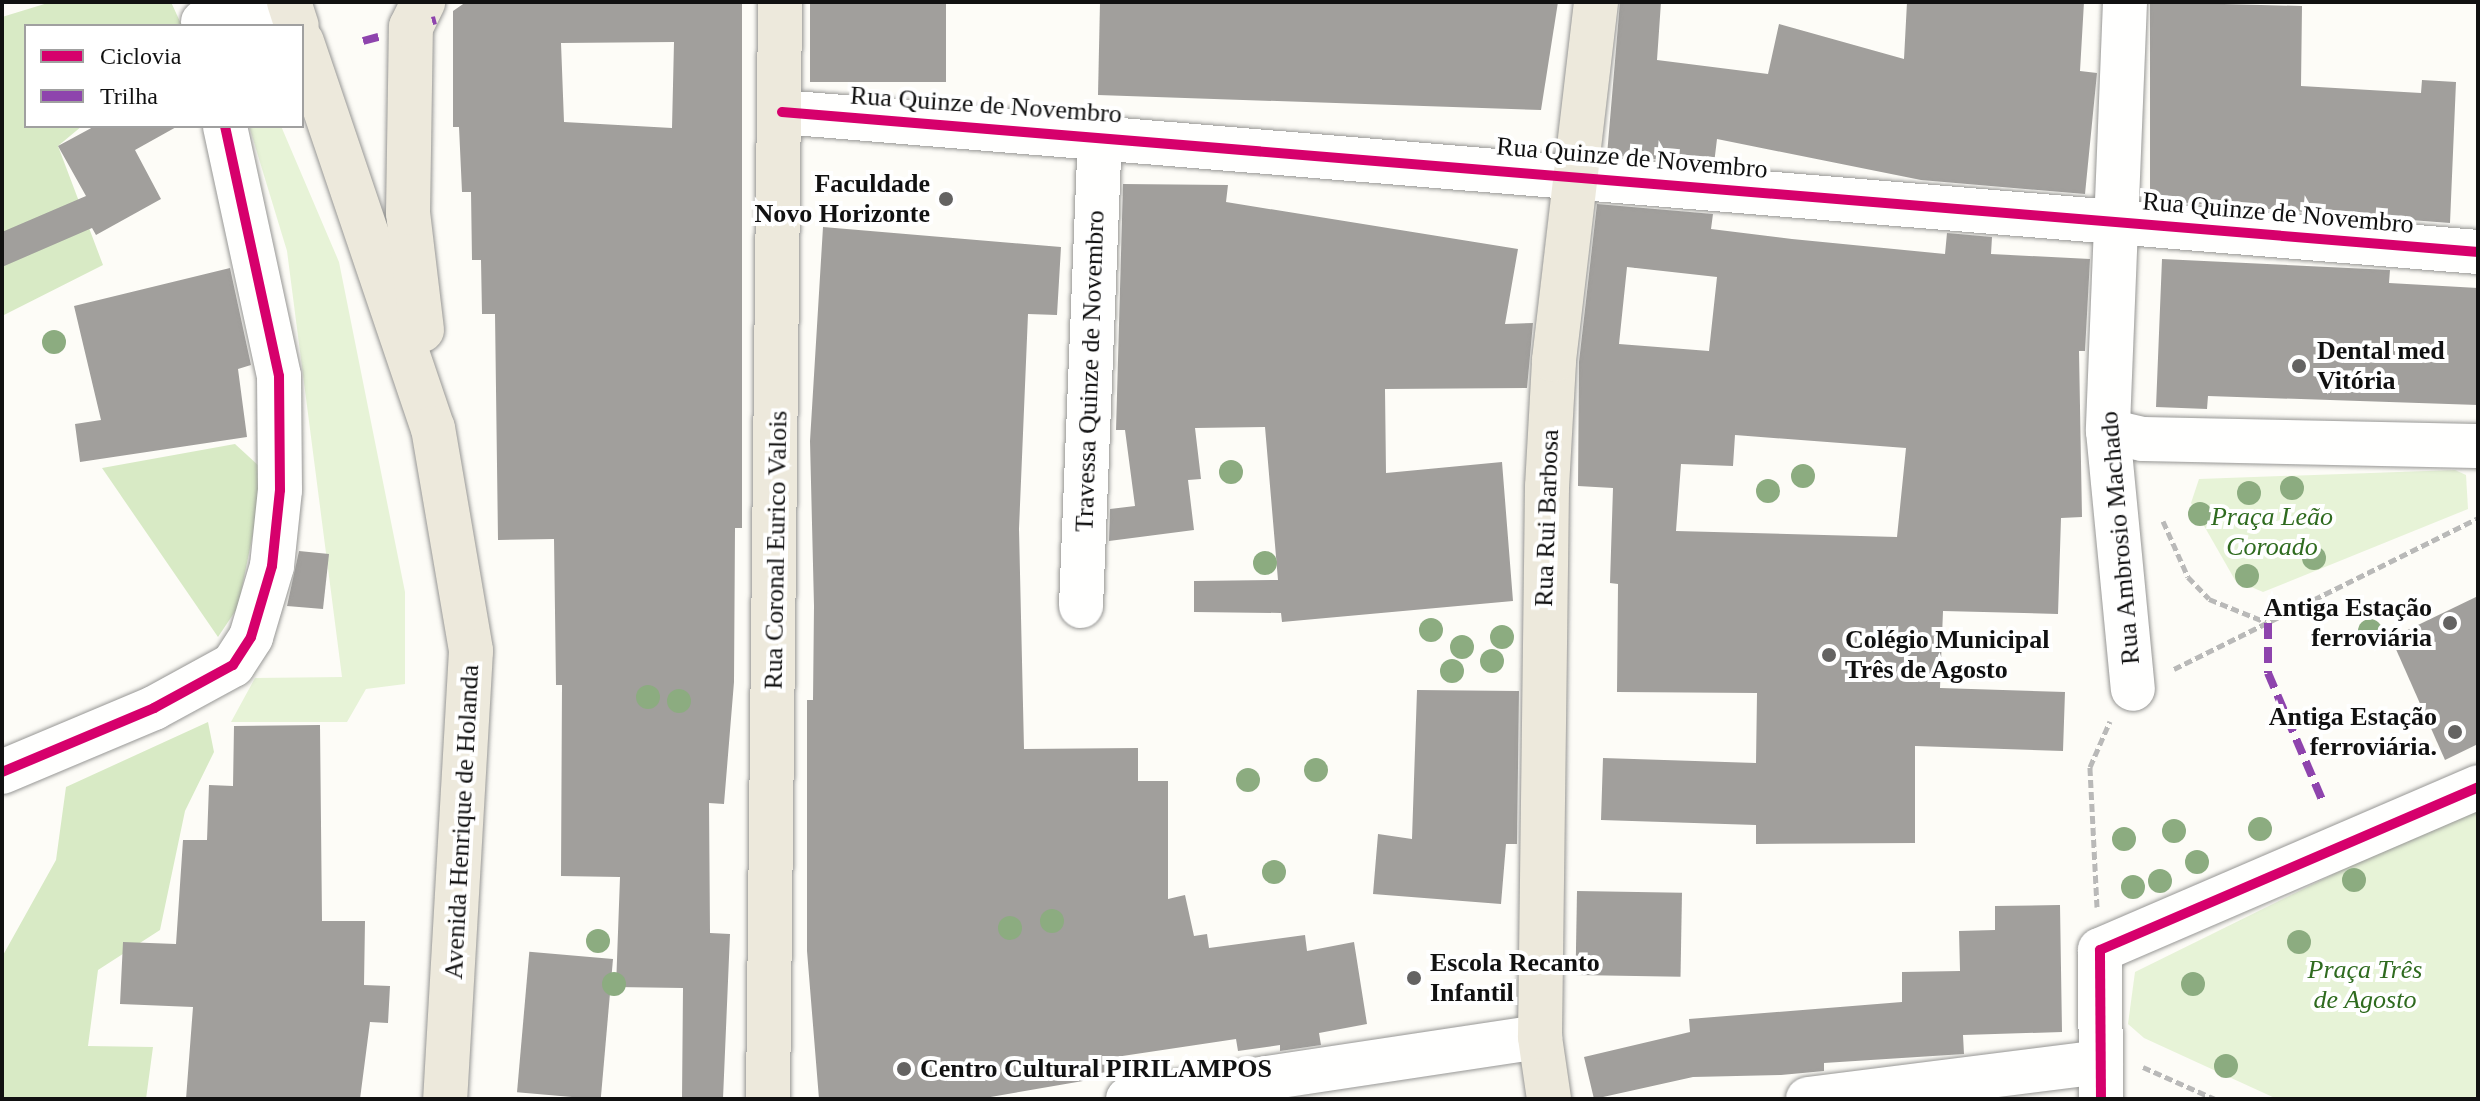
<!DOCTYPE html>
<html>
<head>
<meta charset="utf-8">
<style>
  body { margin:0 }
  #map { position:relative; width:2480px; height:1101px; overflow:hidden; background:#fdfcf7; font-family:Georgia,serif }
  div>[style] { position:absolute }
  [style*='--x'] { left:calc(var(--x)*1px); top:calc(var(--y)*1px); width:calc(var(--w)*1px); rotate:calc(var(--a)*1deg) }
  .green>* { inset:0; background:#e7f3d7 }
  .forest>* { inset:0; background:#d8eac5 }
  .building>* { inset:0; background:#a19f9c; transform-origin:0 0 }
  .path>* { height:5px; margin-top:-2.5px; transform-origin:0; background:repeating-linear-gradient(90deg,#b9b9b8 0 8px,transparent 0 12px) }
  .roads { filter:drop-shadow(0 0 2px #979795) drop-shadow(0 0 2px #979795) }
  .minor>* { height:44px; margin:-22px; padding:0 22px; transform-origin:22px; border-radius:22px; background:#fffffe }
  .major>* { height:44px; margin:-22px; padding:0 22px; transform-origin:22px; border-radius:22px; background:#ede9dc }
  .quiet>* { height:8px; margin-top:-4px; transform-origin:0; background:repeating-linear-gradient(90deg,#8e44ad 0 16px,transparent 0 24px) }
  .cycleway>* { height:10px; margin:-5px; padding:0 5px; transform-origin:5px; border-radius:5px; background:#d6006c }
  .trees>* { width:24px; height:24px; margin:-12px; border-radius:50%; background:#8cac80 }
  .dots>* { width:22px; height:22px; translate:-50% -50%; box-sizing:border-box; border:4px solid #fff; border-radius:50% }
  span { translate:-50% -50%; white-space:nowrap; text-align:center; line-height:1.15; -webkit-text-stroke:8px #fff; paint-order:stroke }
  .street-label { font-size:26px; color:#111 }
  .poi-label { font-size:26px; color:#111; font-weight:700 }
  .right { translate:-100% -50%; text-align:right }
  .left { translate:0 -50%; text-align:left }
  .park-label { font-size:26px; color:#2f6b1f; font-style:italic }
  .frame { position:absolute; inset:0; border:4px solid #111; pointer-events:none }
  .legend { position:absolute; left:24px; top:24px; width:280px; height:104px; box-sizing:border-box; background:#fff; border:2px solid #a0a0a0; margin:0; padding:10px 14px; list-style:none; font-size:24px; color:#111 }
  .legend li { display:flex; align-items:center; gap:16px; height:40px }
  .legend b { width:40px; border:2px solid #a0a0a0 }
</style>
</head>
<body>
<div id="map">
  <div class="green">
    <i style="clip-path:polygon(249px 126px,281px 126px,339px 262px,405px 592px,405px 684px,366px 689px,347px 722px,231px 722px,255px 678px,342px 677px,287px 251px)"></i>
    <i style="clip-path:polygon(2455px 470px,2466px 475px,2468px 509px,2263px 592px,2235px 580px,2191px 503px,2199px 479px)"></i>
    <i style="clip-path:polygon(2478px 803px,2478px 1099px,2277px 1099px,2144px 1038px,2128px 1024px,2135px 972px)"></i>
  </div>
  <div class="forest">
    <i style="clip-path:polygon(51px 2px,171px 2px,182px 26px,26px 26px,26px 126px,82px 126px,58px 146px,103px 265px,2px 316px,2px 17px)"></i>
    <i style="clip-path:polygon(235px 444px,259px 466px,258px 509px,238px 607px,218px 637px,102px 468px)"></i>
    <i style="clip-path:polygon(208px 722px,214px 752px,185px 811px,160px 930px,98px 970px,88px 1046px,153px 1047px,146px 1099px,2px 1099px,2px 957px,56px 860px,66px 787px)"></i>
  </div>
  <div class="building">
    <i style="clip-path:polygon(evenodd,466px 2px,742px 2px,742px 528px,735px 528px,734px 682px,724px 804px,709px 803px,710px 933px,730px 934px,723px 1099px,682px 1099px,683px 988px,616px 987px,620px 877px,561px 876px,562px 685px,556px 685px,554px 539px,498px 540px,495px 314px,482px 314px,481px 260px,472px 260px,471px 192px,462px 192px,459px 127px,453px 127px,453px 11px,466px 2px,674px 42px,672px 128px,564px 122px,561px 43px,674px 42px)"></i>
    <i style="left:810px;top:2px;width:136px;height:80px"></i>
    <i style="clip-path:polygon(1100px 2px,1558px 2px,1541px 110px,1098px 95px)"></i>
    <i style="clip-path:polygon(1620px 2px,1661px 2px,1657px 60px,1768px 74px,1779px 24px,1904px 59px,1907px 2px,2084px 2px,2080px 71px,2097px 73px,2085px 194px,1921px 180px,1717px 139px,1714px 164px,1607px 155px)"></i>
    <i style="clip-path:polygon(2150px 2px,2302px 6px,2301px 86px,2421px 93px,2422px 80px,2456px 82px,2450px 223px,2150px 200px)"></i>
    <i style="clip-path:polygon(95px 126px,178px 126px,135px 150px,161px 199px,96px 235px,92px 228px,2px 267px,2px 232px,86px 196px,58px 146px)"></i>
    <i style="clip-path:polygon(1123px 184px,1228px 185px,1226px 202px,1518px 249px,1505px 324px,1533px 323px,1527px 388px,1385px 389px,1386px 473px,1502px 462px,1513px 601px,1282px 622px,1281px 613px,1194px 612px,1194px 581px,1278px 580px,1265px 427px,1195px 428px,1201px 479px,1188px 480px,1194px 530px,1109px 541px,1110px 509px,1135px 506px,1125px 430px,1116px 430px)"></i>
    <i style="clip-path:polygon(evenodd,1597px 204px,1713px 214px,1711px 229px,1792px 239px,1945px 254px,1947px 233px,1992px 237px,1991px 254px,2090px 259px,2085px 351px,2079px 351px,2082px 517px,2061px 518px,2058px 614px,1943px 611px,1940px 688px,2065px 692px,2063px 751px,1915px 746px,1915px 843px,1756px 844px,1756px 825px,1601px 820px,1603px 758px,1756px 763px,1757px 693px,1617px 692px,1618px 584px,1610px 583px,1613px 488px,1578px 486px,1579px 362px,1597px 204px,1627px 267px,1717px 277px,1709px 351px,1619px 344px,1627px 267px,1597px 204px,1735px 435px,1906px 448px,1897px 537px,1676px 531px,1681px 464px,1733px 466px,1735px 435px)"></i>
    <i style="clip-path:polygon(823px 227px,1061px 247px,1057px 315px,1028px 314px,1019px 529px,1024px 749px,1138px 748px,1138px 781px,1168px 781px,1168px 899px,1185px 895px,1194px 936px,1207px 934px,1209px 948px,1305px 935px,1307px 951px,1354px 942px,1367px 1024px,1319px 1033px,1321px 1045px,1280px 1051px,1280px 1045px,1238px 1051px,1236px 1039px,1109px 1058px,1112px 1076px,979px 1099px,819px 1099px,807px 951px,807px 700px,813px 700px,814px 606px,810px 441px)"></i>
    <i style="clip-path:polygon(2162px 259px,2390px 270px,2389px 283px,2478px 288px,2478px 405px,2208px 396px,2207px 409px,2156px 407px)"></i>
    <i style="clip-path:polygon(230px 268px,251px 365px,238px 369px,247px 437px,80px 462px,75px 424px,101px 420px,74px 306px)"></i>
    <i style="clip-path:polygon(299px 551px,329px 554px,323px 609px,287px 606px)"></i>
    <i style="clip-path:polygon(2478px 596px,2478px 744px,2445px 760px,2391px 638px)"></i>
    <i style="clip-path:polygon(1417px 690px,1519px 691px,1517px 844px,1506px 844px,1501px 904px,1373px 894px,1378px 834px,1412px 839px)"></i>
    <i style="clip-path:polygon(320px 725px,322px 921px,365px 921px,364px 985px,390px 986px,388px 1023px,370px 1022px,360px 1099px,186px 1099px,193px 1007px,120px 1004px,123px 942px,176px 944px,183px 840px,207px 840px,209px 785px,233px 786px,234px 726px)"></i>
    <i style="left:1577px;top:891px;width:105px;height:84px;rotate:1deg"></i>
    <i style="clip-path:polygon(2060px 905px,2062px 1032px,1963px 1035px,1964px 1054px,1824px 1063px,1824px 1071px,1781px 1075px,1693px 1077px,1594px 1099px,1584px 1057px,1690px 1032px,1689px 1019px,1902px 1002px,1902px 972px,1960px 971px,1959px 931px,1995px 930px,1995px 906px)"></i>
    <i style="left:613px;top:959px;width:141px;height:84px;rotate:95deg"></i>
  </div>
  <div class="path">
    <i style="--x:2163;--y:521;--w:61;--a:65.9"></i>
    <i style="--x:2188;--y:577;--w:30;--a:46"></i>
    <i style="--x:2209;--y:599;--w:61;--a:22"></i>
    <i style="--x:2174;--y:669;--w:339;--a:-26.4"></i>
    <i style="--x:2097;--y:907;--w:140;--a:-92.9"></i>
    <i style="--x:2090;--y:767;--w:50;--a:-66.5"></i>
    <i style="--x:2143;--y:1067;--w:79;--a:24"></i>
  </div>
  <div class="roads">
    <div class="minor">
      <i style="--x:2125;--y:2;--w:429;--a:92.3"></i>
      <i style="--x:2108;--y:431;--w:259;--a:84.5"></i>
      <i style="--x:203;--y:22;--w:89;--a:-11.1"></i>
      <i style="--x:782;--y:112;--w:1702;--a:4.72"></i>
      <i style="--x:2108;--y:431;--w:35;--a:13"></i>
      <i style="--x:2142;--y:439;--w:336;--a:1.2"></i>
      <i style="--x:1081;--y:606;--w:470;--a:-87.7"></i>
      <i style="--x:2;--y:772;--w:165;--a:-22.8"></i>
      <i style="--x:154;--y:708;--w:90;--a:-28.6"></i>
      <i style="--x:233;--y:665;--w:33;--a:-57"></i>
      <i style="--x:251;--y:637;--w:74;--a:-73.5"></i>
      <i style="--x:272;--y:566;--w:76;--a:-84"></i>
      <i style="--x:280;--y:490;--w:114;--a:-90.5"></i>
      <i style="--x:279;--y:376;--w:256;--a:-102.2"></i>
      <i style="--x:1128;--y:1099;--w:417;--a:-8.6"></i>
      <i style="--x:1808;--y:1099;--w:295;--a:-7.2"></i>
      <i style="--x:2101;--y:1099;--w:149;--a:-90.4"></i>
      <i style="--x:2100;--y:950;--w:412;--a:-23.3"></i>
    </div>
    <div class="major">
      <i style="--x:289;--y:2;--w:25;--a:72"></i>
      <i style="--x:302;--y:42;--w:408;--a:71.3"></i>
      <i style="--x:433;--y:428;--w:226;--a:80.3"></i>
      <i style="--x:471;--y:651;--w:449;--a:93.3"></i>
      <i style="--x:422;--y:330;--w:118;--a:-96.8"></i>
      <i style="--x:408;--y:213;--w:186;--a:-89.1"></i>
      <i style="--x:411;--y:27;--w:28;--a:-64"></i>
      <i style="--x:768;--y:1099;--w:1097;--a:-89.37"></i>
      <i style="--x:1549;--y:1099;--w:63;--a:-98.3"></i>
      <i style="--x:1540;--y:1037;--w:550;--a:-89.27"></i>
      <i style="--x:1547;--y:487;--w:127;--a:-86.8"></i>
      <i style="--x:1554;--y:360;--w:360;--a:-83.3"></i>
    </div>
  </div>
  <div class="quiet">
    <i style="--x:432;--y:21;--w:4;--a:-14"></i>
    <i style="--x:363;--y:41;--w:16;--a:-15"></i>
    <i style="--x:2268;--y:623;--w:50;--a:90"></i>
    <i style="--x:2268;--y:673;--w:142;--a:66.9"></i>
  </div>
  <div class="cycleway">
    <i style="--x:782;--y:112;--w:1702;--a:4.72"></i>
    <i style="--x:2;--y:772;--w:165;--a:-22.8"></i>
    <i style="--x:154;--y:708;--w:90;--a:-28.6"></i>
    <i style="--x:233;--y:665;--w:33;--a:-57"></i>
    <i style="--x:251;--y:637;--w:74;--a:-73.5"></i>
    <i style="--x:272;--y:566;--w:76;--a:-84"></i>
    <i style="--x:280;--y:490;--w:114;--a:-90.5"></i>
    <i style="--x:279;--y:376;--w:256;--a:-102.2"></i>
    <i style="--x:2101;--y:1099;--w:149;--a:-90.4"></i>
    <i style="--x:2100;--y:950;--w:412;--a:-23.3"></i>
  </div>
  <div class="trees">
    <i style="left:54px;top:342px"></i>
    <i style="left:1231px;top:472px"></i>
    <i style="left:1803px;top:476px"></i>
    <i style="left:2292px;top:488px"></i>
    <i style="left:1768px;top:491px"></i>
    <i style="left:2249px;top:493px"></i>
    <i style="left:2200px;top:514px"></i>
    <i style="left:2314px;top:558px"></i>
    <i style="left:1265px;top:563px"></i>
    <i style="left:2247px;top:576px"></i>
    <i style="left:1431px;top:630px"></i>
    <i style="left:2370px;top:631px"></i>
    <i style="left:1502px;top:637px"></i>
    <i style="left:1462px;top:647px"></i>
    <i style="left:1492px;top:661px"></i>
    <i style="left:1452px;top:671px"></i>
    <i style="left:648px;top:697px"></i>
    <i style="left:679px;top:701px"></i>
    <i style="left:1316px;top:770px"></i>
    <i style="left:1248px;top:780px"></i>
    <i style="left:2260px;top:829px"></i>
    <i style="left:2174px;top:831px"></i>
    <i style="left:2124px;top:839px"></i>
    <i style="left:2197px;top:862px"></i>
    <i style="left:1274px;top:872px"></i>
    <i style="left:2354px;top:880px"></i>
    <i style="left:2160px;top:881px"></i>
    <i style="left:2133px;top:887px"></i>
    <i style="left:1052px;top:921px"></i>
    <i style="left:1010px;top:928px"></i>
    <i style="left:598px;top:941px"></i>
    <i style="left:2299px;top:942px"></i>
    <i style="left:614px;top:984px"></i>
    <i style="left:2193px;top:984px"></i>
    <i style="left:2226px;top:1066px"></i>
  </div>
  <div class="dots">
    <i style="left:946px;top:199px;background:#646362"></i>
    <i style="left:2299px;top:366px;background:#646362"></i>
    <i style="left:2450px;top:623px;background:#646362"></i>
    <i style="left:1829px;top:655px;background:#646362"></i>
    <i style="left:2455px;top:732px;background:#646362"></i>
    <i style="left:1414px;top:978px;background:#646362"></i>
    <i style="left:904px;top:1069px;background:#646362"></i>
  </div>
  <div class="street-label">
    <span style="left:986px;top:105px;rotate:4deg">Rua Quinze de Novembro</span>
    <span style="left:1632px;top:158px;rotate:5deg">Rua Quinze de Novembro</span>
    <span style="left:2278px;top:213px;rotate:5deg">Rua Quinze de Novembro</span>
    <span style="left:1090px;top:371px;rotate:-88deg">Travessa Quinze de Novembro</span>
    <span style="left:1547px;top:518px;rotate:-88deg">Rua Rui Barbosa</span>
    <span style="left:2120px;top:538px;rotate:-95deg">Rua Ambrosio Machado</span>
    <span style="left:776px;top:550px;rotate:-89deg">Rua Coronal Eurico Valois</span>
    <span style="left:462px;top:822px;rotate:-87deg">Avenida Henrique de Holanda</span>
  </div>
  <div class="poi-label">
    <span class="right" style="left:930px;top:199px">Faculdade<br>Novo Horizonte</span>
    <span class="left" style="left:2317px;top:366px">Dental med<br>Vitória</span>
    <span class="right" style="left:2432px;top:623px">Antiga Estação<br>ferroviária</span>
    <span class="left" style="left:1845px;top:655px">Colégio Municipal<br>Três de Agosto</span>
    <span class="right" style="left:2437px;top:732px">Antiga Estação<br>ferroviária.</span>
    <span class="left" style="left:1430px;top:978px">Escola Recanto<br>Infantil</span>
    <span class="left" style="left:920px;top:1069px">Centro Cultural PIRILAMPOS</span>
  </div>
  <div class="park-label">
    <span style="left:2272px;top:532px">Praça Leão<br>Coroado</span>
    <span style="left:2365px;top:985px">Praça Três<br>de Agosto</span>
  </div>
  <div class="frame"></div>
  <ul class="legend">
  <li><b style="height:10px;background:#d6006c"></b>Ciclovia</li>
  <li><b style="height:10px;background:#8e44ad"></b>Trilha</li>
  </ul>
</div>
</body>
</html>
